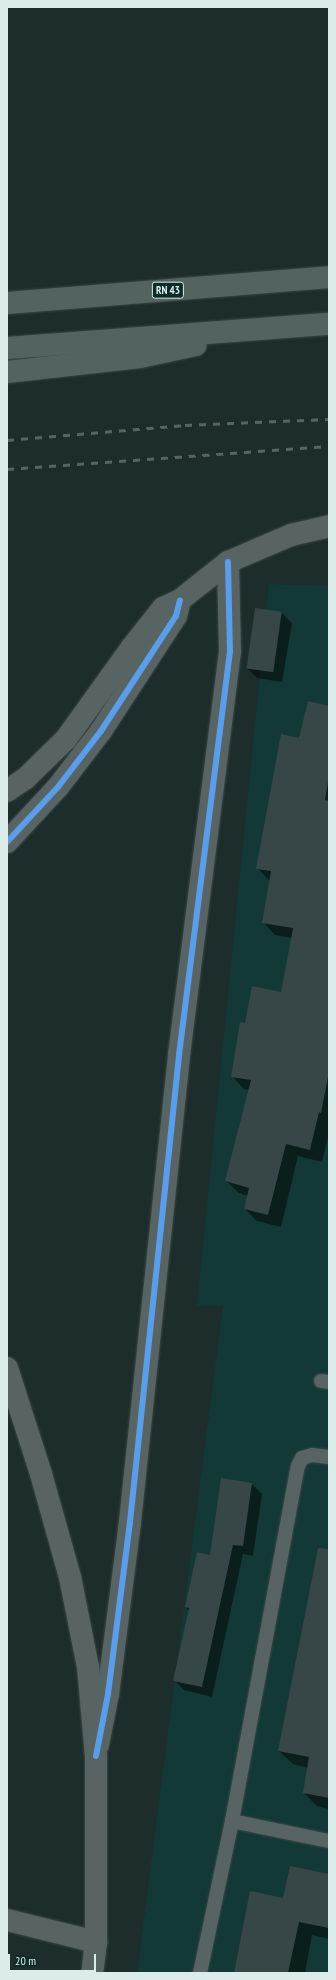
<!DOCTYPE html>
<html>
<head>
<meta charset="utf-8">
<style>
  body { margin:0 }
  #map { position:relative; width:336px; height:1980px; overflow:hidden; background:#1d2d2c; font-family:"PT Sans Narrow",sans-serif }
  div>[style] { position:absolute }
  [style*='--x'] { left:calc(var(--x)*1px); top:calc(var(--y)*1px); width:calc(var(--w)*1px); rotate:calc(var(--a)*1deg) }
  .built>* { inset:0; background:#133936 }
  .shadow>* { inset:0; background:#0007 }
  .building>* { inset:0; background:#374647; transform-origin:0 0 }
  .roads { filter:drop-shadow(0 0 1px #3a4847) drop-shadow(0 0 1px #3a4847) }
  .service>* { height:14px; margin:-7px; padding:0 7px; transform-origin:7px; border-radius:7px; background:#586463 }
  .minor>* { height:22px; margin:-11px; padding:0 11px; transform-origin:11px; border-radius:11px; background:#586463 }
  .tertiary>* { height:22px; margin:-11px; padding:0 11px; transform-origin:11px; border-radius:11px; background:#586463 }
  .trunk>* { height:22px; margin:-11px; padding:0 11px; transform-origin:11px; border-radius:11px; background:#536460 }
  .rail>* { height:3px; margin-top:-1.5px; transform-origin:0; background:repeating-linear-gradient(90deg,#586363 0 7px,transparent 0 14px) }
  .cycleway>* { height:6px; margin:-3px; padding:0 3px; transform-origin:3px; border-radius:3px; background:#5a9eea }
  span { translate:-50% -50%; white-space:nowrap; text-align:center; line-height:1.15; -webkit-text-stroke:3.5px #0c2a28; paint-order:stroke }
  .shield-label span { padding:1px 3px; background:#0c2a28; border:1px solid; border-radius:3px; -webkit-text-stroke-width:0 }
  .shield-label { font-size:11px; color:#dbecea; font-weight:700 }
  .frame { position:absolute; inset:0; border:8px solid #dbecea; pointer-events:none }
  .scale { position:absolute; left:8px; top:1954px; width:88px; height:18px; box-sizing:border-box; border:2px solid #dbecea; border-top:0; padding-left:5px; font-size:12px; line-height:14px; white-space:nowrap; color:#dbecea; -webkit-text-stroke:3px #0c2a28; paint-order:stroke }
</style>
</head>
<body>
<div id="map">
  <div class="built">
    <i style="clip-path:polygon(269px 584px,329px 586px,329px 1973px,137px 1973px,223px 1306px,197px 1306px)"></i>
  </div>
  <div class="shadow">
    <i style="clip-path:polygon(256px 609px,282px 613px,292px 623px,282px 682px,257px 678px,247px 668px)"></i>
    <i style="clip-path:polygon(329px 707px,329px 1133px,322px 1162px,298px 1156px,281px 1227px,257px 1221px,245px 1209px,248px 1196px,239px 1193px,226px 1181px,250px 1090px,244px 1089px,232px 1076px,246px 1024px,282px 993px,292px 938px,275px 935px,263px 922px,270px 881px,257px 868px,300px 739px)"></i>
    <i style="clip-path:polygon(252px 1484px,262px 1494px,253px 1556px,243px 1554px,212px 1697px,184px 1690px,174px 1680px,189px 1611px,186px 1607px,211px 1556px)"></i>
    <i style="clip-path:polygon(329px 1556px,329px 1809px,317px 1806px,304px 1793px,308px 1768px,293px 1764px,279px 1751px)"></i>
    <i style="clip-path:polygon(329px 1875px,329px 1939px,312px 1935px,305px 1973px,235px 1973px,284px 1899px)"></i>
  </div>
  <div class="building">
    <i style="left:255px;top:608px;width:27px;height:61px;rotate:8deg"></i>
    <i style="clip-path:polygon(308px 701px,329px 706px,329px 776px,325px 800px,329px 801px,329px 1072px,321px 1113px,319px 1112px,310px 1150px,286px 1144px,268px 1215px,244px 1209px,249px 1188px,225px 1181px,251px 1080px,231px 1077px,240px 1022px,245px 1023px,252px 986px,281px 992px,293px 928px,262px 923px,271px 871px,256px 869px,281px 734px,299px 738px)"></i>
    <i style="clip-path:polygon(221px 1478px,252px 1483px,243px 1546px,233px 1545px,202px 1687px,173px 1681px,189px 1608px,185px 1607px,197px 1552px,210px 1555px)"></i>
    <i style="clip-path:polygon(318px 1548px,329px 1549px,329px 1798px,303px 1793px,309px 1757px,278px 1751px)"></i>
    <i style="clip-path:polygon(290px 1866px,329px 1874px,329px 1928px,299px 1922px,288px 1973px,234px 1973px,250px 1891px,283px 1898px)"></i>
  </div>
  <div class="roads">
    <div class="service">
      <i style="--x:321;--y:1381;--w:8;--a:7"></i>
      <i style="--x:232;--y:1821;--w:99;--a:11.7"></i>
      <i style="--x:200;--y:1973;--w:155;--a:-78.1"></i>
      <i style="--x:232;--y:1821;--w:361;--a:-79.5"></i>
      <i style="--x:298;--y:1466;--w:9;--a:-63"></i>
      <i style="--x:302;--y:1458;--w:10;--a:-17"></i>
      <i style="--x:312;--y:1455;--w:17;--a:7"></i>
    </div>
    <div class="minor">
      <i style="--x:7;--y:791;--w:22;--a:-34"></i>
      <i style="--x:25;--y:779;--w:57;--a:-44.3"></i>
      <i style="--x:66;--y:739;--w:113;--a:-54.3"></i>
      <i style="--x:132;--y:647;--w:50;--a:-51.5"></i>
      <i style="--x:163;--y:608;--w:19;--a:-25"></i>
      <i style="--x:180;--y:600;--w:61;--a:-38.4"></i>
      <i style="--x:228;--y:562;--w:69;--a:-23.2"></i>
      <i style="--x:291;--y:535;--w:39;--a:-13"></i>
      <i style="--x:7;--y:842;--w:75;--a:-47.2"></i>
      <i style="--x:58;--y:787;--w:71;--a:-52.5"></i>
      <i style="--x:101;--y:731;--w:137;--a:-56.9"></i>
      <i style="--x:176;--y:616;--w:16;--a:-76"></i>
      <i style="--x:98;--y:1745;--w:52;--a:-78.9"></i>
      <i style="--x:108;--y:1694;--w:173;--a:-82.7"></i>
      <i style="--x:130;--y:1522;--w:470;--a:-84"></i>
      <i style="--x:179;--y:1055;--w:406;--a:-82.8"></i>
      <i style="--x:230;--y:652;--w:90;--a:-91.3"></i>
      <i style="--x:7;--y:1920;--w:92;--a:13.9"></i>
    </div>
    <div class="tertiary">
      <i style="--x:7;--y:1368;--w:111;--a:72.2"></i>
      <i style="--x:41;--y:1474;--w:107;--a:74.3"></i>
      <i style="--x:70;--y:1577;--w:92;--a:78.7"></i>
      <i style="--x:88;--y:1667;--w:89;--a:84.9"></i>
      <i style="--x:96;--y:1756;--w:186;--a:90"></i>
      <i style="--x:96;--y:1942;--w:31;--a:97"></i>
    </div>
    <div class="trunk">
      <i style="--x:7;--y:303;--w:323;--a:-4.6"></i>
      <i style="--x:7;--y:348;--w:323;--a:-4.3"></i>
      <i style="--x:7;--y:372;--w:134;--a:-6.4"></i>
      <i style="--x:140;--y:357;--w:57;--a:-12.1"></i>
    </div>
  </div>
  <div class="rail">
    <i style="--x:7;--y:440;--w:179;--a:-4.8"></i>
    <i style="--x:185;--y:425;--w:144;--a:-2.4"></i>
    <i style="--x:7;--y:469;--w:323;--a:-4.1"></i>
  </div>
  <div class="cycleway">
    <i style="--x:7;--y:842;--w:75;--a:-47.2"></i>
    <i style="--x:58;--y:787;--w:71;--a:-52.5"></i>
    <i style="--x:101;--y:731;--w:137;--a:-56.9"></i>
    <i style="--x:176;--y:616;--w:16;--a:-76"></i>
    <i style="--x:96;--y:1756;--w:63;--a:-79"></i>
    <i style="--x:108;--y:1694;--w:173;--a:-82.7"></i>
    <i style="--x:130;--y:1522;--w:470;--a:-84"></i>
    <i style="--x:179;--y:1055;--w:406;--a:-82.8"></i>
    <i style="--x:230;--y:652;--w:90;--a:-91.3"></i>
  </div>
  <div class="shield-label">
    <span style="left:168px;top:290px">RN 43</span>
  </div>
  <div class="frame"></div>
  <div class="scale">20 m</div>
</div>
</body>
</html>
